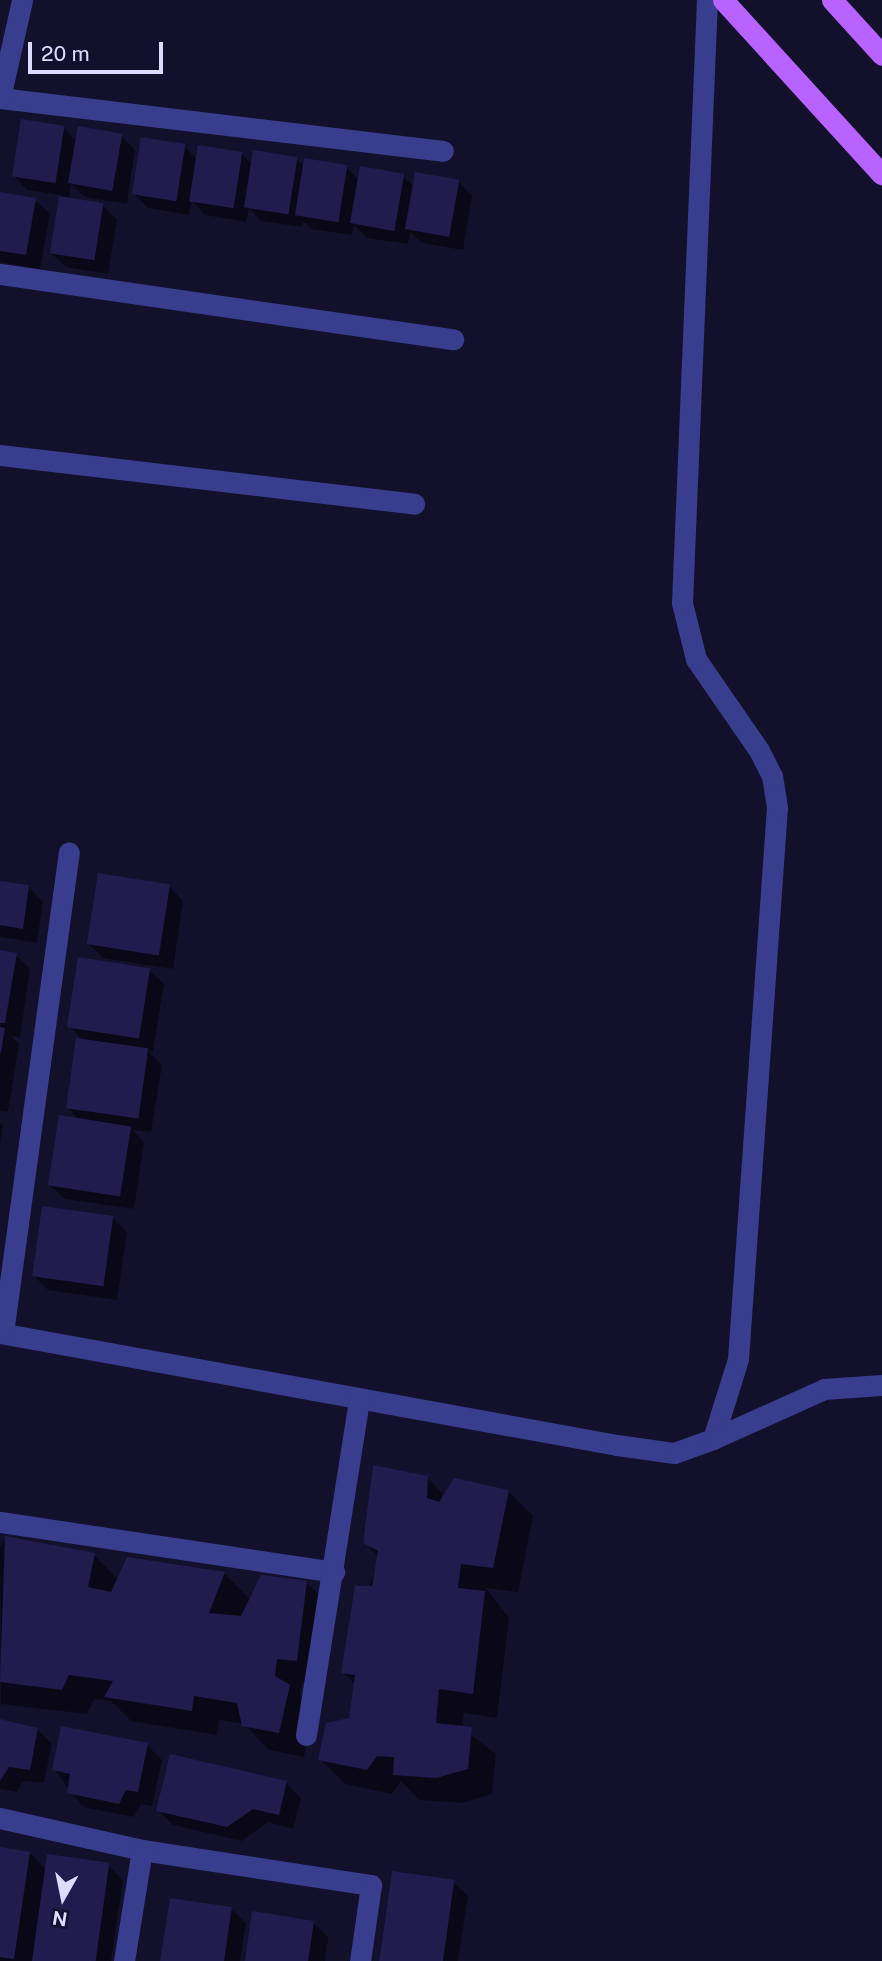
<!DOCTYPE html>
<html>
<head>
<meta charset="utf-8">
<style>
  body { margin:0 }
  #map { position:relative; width:882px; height:1961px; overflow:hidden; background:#13102c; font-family:"Public Sans",sans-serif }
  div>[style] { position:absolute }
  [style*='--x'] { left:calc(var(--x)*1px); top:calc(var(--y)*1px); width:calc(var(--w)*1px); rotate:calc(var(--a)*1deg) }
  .shadow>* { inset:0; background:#0007 }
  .building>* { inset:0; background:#221b4e; transform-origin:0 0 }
  .minor>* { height:21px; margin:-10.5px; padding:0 10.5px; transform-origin:10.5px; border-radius:10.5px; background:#393d8d }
  .major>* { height:21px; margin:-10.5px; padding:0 10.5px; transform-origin:10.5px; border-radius:10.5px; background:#b863ff }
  span { translate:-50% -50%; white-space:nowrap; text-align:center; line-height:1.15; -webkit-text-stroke:6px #13102c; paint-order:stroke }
  .north { position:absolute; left:28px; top:1863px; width:70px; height:70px; -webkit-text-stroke:5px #13102c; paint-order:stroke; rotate:189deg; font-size:19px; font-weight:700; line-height:28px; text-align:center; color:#dddcff }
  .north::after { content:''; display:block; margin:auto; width:24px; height:32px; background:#dddcff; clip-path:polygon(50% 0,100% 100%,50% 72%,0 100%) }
  .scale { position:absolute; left:28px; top:42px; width:135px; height:32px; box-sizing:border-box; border:4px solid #dddcff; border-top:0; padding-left:9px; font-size:21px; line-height:24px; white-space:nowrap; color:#dddcff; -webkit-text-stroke:5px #13102c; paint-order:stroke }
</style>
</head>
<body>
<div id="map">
  <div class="shadow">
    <i style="clip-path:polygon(63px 127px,77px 141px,121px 136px,135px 150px,127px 204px,85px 197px,71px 184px,69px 200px,102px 205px,117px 220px,108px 274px,66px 267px,51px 253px,61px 195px,27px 190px,13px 175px)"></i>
    <i style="clip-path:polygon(184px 146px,197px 159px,241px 153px,253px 165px,297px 159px,304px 166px,346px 167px,359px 180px,403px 176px,414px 187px,458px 181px,472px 196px,463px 250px,422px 243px,410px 232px,408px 244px,367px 238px,354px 225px,352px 235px,311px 229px,303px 221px,302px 227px,261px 221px,249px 208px,246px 222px,205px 215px,192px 201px,189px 215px,148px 208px,134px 194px)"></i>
    <i style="clip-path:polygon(0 194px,35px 200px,50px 214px,40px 269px,0 262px)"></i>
    <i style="clip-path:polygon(0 883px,29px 887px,43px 902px,37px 943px,0 937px)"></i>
    <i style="clip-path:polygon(169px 886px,183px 901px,173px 969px,103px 958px,88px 943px)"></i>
    <i style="clip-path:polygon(0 952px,16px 955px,30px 969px,20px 1037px,11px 1036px,19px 1044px,8px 1112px,0 1111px)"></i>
    <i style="clip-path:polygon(149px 970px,164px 984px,153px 1051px,148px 1051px,162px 1065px,151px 1132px,132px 1130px,144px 1142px,134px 1209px,65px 1199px,50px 1185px,79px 1120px,67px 1107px,84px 1041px,70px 1027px)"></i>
    <i style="clip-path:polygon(0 1123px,3px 1126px,0 1148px)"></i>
    <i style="clip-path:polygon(113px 1218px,127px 1232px,117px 1300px,48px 1290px,33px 1275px)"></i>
    <i style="clip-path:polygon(427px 1477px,445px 1496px,508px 1491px,533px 1516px,518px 1592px,486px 1588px,509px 1618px,497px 1718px,464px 1713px,462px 1728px,496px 1754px,492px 1794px,462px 1803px,419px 1800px,401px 1781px,392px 1794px,345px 1784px,320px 1759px,350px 1720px,356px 1685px,343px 1672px,379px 1557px,365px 1543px)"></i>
    <i style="clip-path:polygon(6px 1538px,94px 1555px,118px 1579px,128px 1559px,225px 1574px,251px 1600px,307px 1583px,332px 1608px,321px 1685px,302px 1683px,300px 1698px,314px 1711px,304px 1757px,269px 1750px,244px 1724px,219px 1720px,217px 1735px,131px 1721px,111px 1701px,94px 1699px,87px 1714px,1px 1704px,0 1547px)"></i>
    <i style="clip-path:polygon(0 1720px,37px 1729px,52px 1744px,44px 1783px,23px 1781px,17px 1792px,0 1789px)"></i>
    <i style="clip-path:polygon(147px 1745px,162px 1760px,152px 1806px,141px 1804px,134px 1817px,83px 1807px,54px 1769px)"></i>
    <i style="clip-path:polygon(286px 1783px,301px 1798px,293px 1829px,268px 1822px,242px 1841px,173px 1825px,158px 1810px)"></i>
    <i style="clip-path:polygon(0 1849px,30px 1853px,46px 1870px,108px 1865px,123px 1880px,111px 1961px,0 1961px)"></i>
    <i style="clip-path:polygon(453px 1882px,468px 1896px,458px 1961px,380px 1961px)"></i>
    <i style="clip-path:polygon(231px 1909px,246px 1923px,240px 1961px,162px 1961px)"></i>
    <i style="clip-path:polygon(314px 1923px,328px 1937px,325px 1961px,246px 1961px)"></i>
  </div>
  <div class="building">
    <i style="left:21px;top:119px;width:44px;height:58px;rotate:9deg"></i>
    <i style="left:78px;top:126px;width:45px;height:58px;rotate:10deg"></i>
    <i style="left:141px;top:137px;width:45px;height:58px;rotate:9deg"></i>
    <i style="left:198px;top:145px;width:45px;height:57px;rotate:9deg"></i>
    <i style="left:253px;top:150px;width:45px;height:58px;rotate:9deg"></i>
    <i style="left:304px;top:158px;width:44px;height:58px;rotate:9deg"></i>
    <i style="left:360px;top:166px;width:45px;height:58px;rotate:10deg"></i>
    <i style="left:415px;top:172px;width:45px;height:58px;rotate:10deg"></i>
    <i style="clip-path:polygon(0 192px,36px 198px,26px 255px,0 251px)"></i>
    <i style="left:59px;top:196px;width:45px;height:58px;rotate:9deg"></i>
    <i style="left:98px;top:873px;width:73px;height:72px;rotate:9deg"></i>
    <i style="clip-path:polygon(0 881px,29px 885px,23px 929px,0 925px)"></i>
    <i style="clip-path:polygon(0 950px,17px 953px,5px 1023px,0 1023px)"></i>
    <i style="left:78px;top:957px;width:73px;height:71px;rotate:9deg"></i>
    <i style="clip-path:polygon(0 1027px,5px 1028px,1px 1053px,0 1052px)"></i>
    <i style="left:76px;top:1038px;width:73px;height:71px;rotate:8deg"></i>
    <i style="left:59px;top:1115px;width:73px;height:71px;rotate:9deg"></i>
    <i style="left:42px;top:1206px;width:72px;height:71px;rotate:8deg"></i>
    <i style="clip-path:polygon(373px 1465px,428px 1476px,427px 1498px,439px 1502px,454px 1478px,509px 1490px,493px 1568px,461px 1564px,458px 1588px,485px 1591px,473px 1694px,439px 1689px,436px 1723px,472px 1727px,468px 1769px,436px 1778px,393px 1775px,394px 1757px,377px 1756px,367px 1770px,318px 1760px,326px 1723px,349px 1718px,355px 1675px,341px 1673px,355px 1586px,372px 1586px,378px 1551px,363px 1543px)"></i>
    <i style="clip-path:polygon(5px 1536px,95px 1553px,88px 1587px,111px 1592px,127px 1557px,225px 1572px,209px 1613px,241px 1616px,261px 1575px,307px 1581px,297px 1661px,277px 1659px,275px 1676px,290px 1685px,279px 1733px,242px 1726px,237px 1703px,194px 1696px,192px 1711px,104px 1697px,113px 1681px,69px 1675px,62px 1690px,0 1682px)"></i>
    <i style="clip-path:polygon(0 1719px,38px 1728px,30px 1770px,9px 1767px,0 1781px)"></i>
    <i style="clip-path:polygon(61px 1726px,148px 1743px,138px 1792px,126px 1790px,119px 1804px,67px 1793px,70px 1774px,52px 1770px)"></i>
    <i style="clip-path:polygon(170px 1754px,287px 1781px,279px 1815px,253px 1809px,227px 1827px,156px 1811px)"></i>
    <i style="clip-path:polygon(0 1847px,30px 1852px,14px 1959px,0 1957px)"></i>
    <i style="left:47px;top:1854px;width:63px;height:108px;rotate:8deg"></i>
    <i style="left:392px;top:1871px;width:63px;height:91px;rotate:8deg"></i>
    <i style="clip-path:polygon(170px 1898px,232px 1907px,224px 1961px,160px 1961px)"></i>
    <i style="clip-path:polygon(252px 1911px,314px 1921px,308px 1961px,245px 1961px)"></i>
  </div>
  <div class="minor">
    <i style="--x:0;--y:98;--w:446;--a:6.8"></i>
    <i style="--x:0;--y:98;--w:100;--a:-77.3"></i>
    <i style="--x:0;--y:274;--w:458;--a:8.2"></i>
    <i style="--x:0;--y:455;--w:417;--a:6.7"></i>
    <i style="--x:0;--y:1333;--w:627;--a:10.29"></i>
    <i style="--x:617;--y:1445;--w:58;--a:8"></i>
    <i style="--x:674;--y:1453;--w:41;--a:-19.7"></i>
    <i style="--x:713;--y:1439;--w:84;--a:-72.6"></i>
    <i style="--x:738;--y:1359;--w:553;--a:-85.96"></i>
    <i style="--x:777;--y:807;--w:31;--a:-99"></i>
    <i style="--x:772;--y:776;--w:30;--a:-117"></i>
    <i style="--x:758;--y:749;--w:109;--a:-124.6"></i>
    <i style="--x:696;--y:659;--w:58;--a:-104"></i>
    <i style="--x:682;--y:603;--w:604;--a:-87.63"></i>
    <i style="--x:3;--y:1333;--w:485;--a:-82.2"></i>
    <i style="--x:713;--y:1439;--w:122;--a:-24.2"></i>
    <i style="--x:824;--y:1389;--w:58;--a:-3.9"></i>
    <i style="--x:0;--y:1522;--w:338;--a:8.5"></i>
    <i style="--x:306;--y:1735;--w:340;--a:-81"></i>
    <i style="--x:0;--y:1818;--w:146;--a:12.7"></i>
    <i style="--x:142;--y:1850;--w:232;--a:8.7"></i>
    <i style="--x:371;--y:1885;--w:77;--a:98.2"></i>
    <i style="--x:124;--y:1961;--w:112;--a:-80.8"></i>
  </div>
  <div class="major">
    <i style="--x:723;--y:0;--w:236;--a:47.7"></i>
    <i style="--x:832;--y:0;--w:74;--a:47.7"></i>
  </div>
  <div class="north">N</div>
  <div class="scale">20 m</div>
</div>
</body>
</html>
